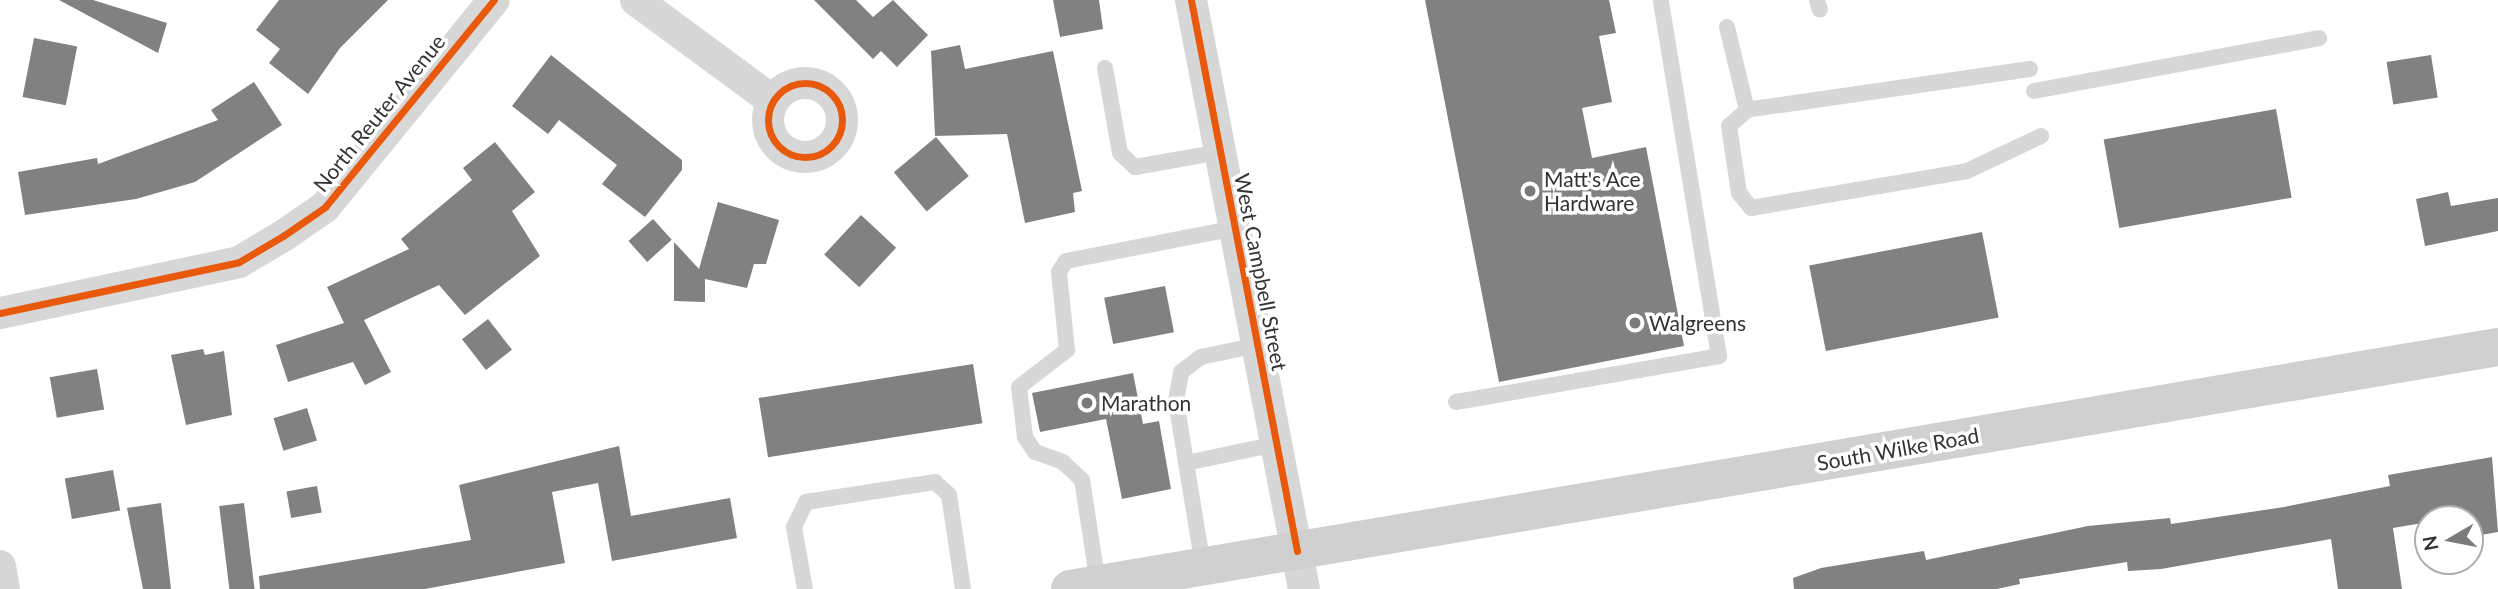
<!DOCTYPE html>
<html>
<head>
<meta charset="utf-8">
<style>
  body { margin:0 }
  #map { position:relative; width:2498px; height:589px; overflow:hidden; background:#fff; font-family:Lato,sans-serif }
  div>[style] { position:absolute }
  [style*='--x'] { left:calc(var(--x)*1px); top:calc(var(--y)*1px); width:calc(var(--w)*1px); rotate:calc(var(--a)*1deg) }
  .building>* { inset:0; background:#818181; transform-origin:0 0 }
  .lane>* { height:16px; margin:-8px; padding:0 8px; transform-origin:8px; border-radius:8px; background:#d7d7d7 }
  .street>* { height:32px; margin:-16px; padding:0 16px; transform-origin:16px; border-radius:16px; background:#d7d7d7 }
  .street>.ring { margin:-16px; padding:0; box-sizing:content-box; background:none; border:32px solid #d7d7d7; border-radius:50% }
  .secondary>* { height:38px; margin:-19px; padding:0 19px; transform-origin:19px; border-radius:19px; background:#d0d0d0 }
  .cycleway>* { height:7px; margin:-3.5px; padding:0 3.5px; transform-origin:3.5px; border-radius:3.5px; background:#e8590c }
  .cycleway>.ring { margin:-3.5px; padding:0; box-sizing:content-box; background:none; border:7px solid #e8590c; border-radius:50% }
  .dots>* { width:19px; height:19px; translate:-50% -50%; box-sizing:border-box; border:4px solid #fff; border-radius:50% }
  span { translate:-50% -50%; white-space:nowrap; text-align:center; line-height:1.15; -webkit-text-stroke:7px #fff; paint-order:stroke }
  .street-label { font-size:21px; color:#333 }
  .poi-label { font-size:21px; color:#333 }
  .left { translate:0 -50%; text-align:left }
  .north { position:absolute; left:2414px; top:505px; width:70px; height:70px; box-sizing:border-box; background:#fff; border:2px solid #adadad; border-radius:50%; rotate:260deg; font-size:19px; font-weight:700; line-height:28px; text-align:center; color:#333 }
  .north::after { content:''; display:block; margin:auto; width:24px; height:32px; background:#7a7a7a; clip-path:polygon(50% 0,100% 100%,50% 72%,0 100%) }
</style>
</head>
<body>
<div id="map">
  <div class="building">
    <i style="clip-path:polygon(59px 0,93px 0,167px 23px,158px 53px)"></i>
    <i style="clip-path:polygon(279px 0,388px 0,340px 48px,308px 94px,269px 63px,280px 49px,256px 30px)"></i>
    <i style="clip-path:polygon(814px 0,856px 0,873px 17px,893px 0,928px 35px,897px 67px,881px 51px,873px 59px)"></i>
    <i style="clip-path:polygon(1053px 0,1099px 0,1103px 29px,1060px 37px)"></i>
    <i style="clip-path:polygon(1425px 0,1609px 0,1616px 33px,1599px 36px,1612px 102px,1582px 108px,1592px 158px,1646px 147px,1684px 346px,1499px 382px)"></i>
    <i style="left:34px;top:38px;width:44px;height:60px;rotate:11deg"></i>
    <i style="clip-path:polygon(960px 45px,965px 69px,1053px 51px,1082px 191px,1073px 193px,1075px 212px,1025px 223px,1007px 134px,935px 136px,931px 51px)"></i>
    <i style="clip-path:polygon(551px 55px,682px 160px,682px 170px,645px 217px,602px 184px,617px 165px,559px 120px,548px 134px,512px 106px)"></i>
    <i style="left:2431px;top:55px;width:43px;height:45px;rotate:81deg"></i>
    <i style="clip-path:polygon(254px 82px,282px 125px,195px 182px,136px 199px,25px 215px,18px 172px,97px 158px,98px 164px,218px 120px,211px 110px)"></i>
    <i style="left:2276px;top:109px;width:90px;height:175px;rotate:80deg"></i>
    <i style="left:936px;top:137px;width:51px;height:55px;rotate:50deg"></i>
    <i style="clip-path:polygon(495px 142px,535px 192px,512px 211px,540px 256px,465px 315px,439px 285px,364px 320px,391px 372px,365px 385px,353px 362px,288px 382px,276px 345px,344px 323px,327px 287px,409px 249px,401px 239px,472px 180px,463px 168px)"></i>
    <i style="clip-path:polygon(2448px 192px,2451px 206px,2498px 198px,2498px 231px,2425px 246px,2416px 199px)"></i>
    <i style="clip-path:polygon(718px 202px,779px 220px,766px 264px,754px 264px,747px 288px,705px 279px,705px 302px,674px 301px,674px 242px,699px 269px)"></i>
    <i style="left:861px;top:215px;width:48px;height:54px;rotate:43deg"></i>
    <i style="left:653px;top:219px;width:28px;height:33px;rotate:48deg"></i>
    <i style="left:1982px;top:232px;width:87px;height:176px;rotate:79deg"></i>
    <i style="left:1165px;top:286px;width:47px;height:62px;rotate:79deg"></i>
    <i style="left:488px;top:319px;width:39px;height:33px;rotate:52deg"></i>
    <i style="clip-path:polygon(203px 349px,205px 355px,224px 351px,232px 415px,186px 425px,171px 355px)"></i>
    <i style="left:973px;top:364px;width:60px;height:217px;rotate:81deg"></i>
    <i style="left:97px;top:369px;width:41px;height:48px;rotate:80deg"></i>
    <i style="clip-path:polygon(1133px 373px,1143px 424px,1159px 421px,1171px 489px,1122px 499px,1106px 419px,1040px 432px,1032px 393px)"></i>
    <i style="left:307px;top:408px;width:34px;height:35px;rotate:73deg"></i>
    <i style="clip-path:polygon(619px 446px,631px 516px,730px 498px,737px 538px,612px 561px,598px 483px,552px 492px,565px 563px,425px 589px,260px 589px,259px 576px,471px 540px,459px 485px)"></i>
    <i style="clip-path:polygon(2492px 457px,2498px 532px,2470px 537px,2470px 515px,2393px 528px,2402px 589px,2338px 589px,2331px 539px,2161px 569px,2128px 571px,2127px 562px,2019px 579px,2020px 584px,1997px 589px,1794px 589px,1793px 578px,1821px 568px,1924px 551px,1926px 560px,2088px 526px,2170px 518px,2171px 524px,2284px 507px,2390px 486px,2388px 475px)"></i>
    <i style="left:113px;top:470px;width:41px;height:49px;rotate:80deg"></i>
    <i style="left:317px;top:486px;width:27px;height:31px;rotate:80deg"></i>
    <i style="clip-path:polygon(161px 503px,171px 589px,143px 589px,127px 508px)"></i>
    <i style="left:244px;top:503px;width:87px;height:25px;rotate:83deg"></i>
  </div>
  <div class="lane">
    <i style="--x:1817;--y:0;--w:10;--a:73"></i>
    <i style="--x:1727;--y:27;--w:85;--a:76.5"></i>
    <i style="--x:1105;--y:68;--w:86;--a:80"></i>
    <i style="--x:1120;--y:153;--w:21;--a:43"></i>
    <i style="--x:1135;--y:167;--w:86;--a:-10"></i>
    <i style="--x:2030;--y:69;--w:286;--a:171.8"></i>
    <i style="--x:1747;--y:110;--w:24;--a:138"></i>
    <i style="--x:1729;--y:126;--w:68;--a:81.5"></i>
    <i style="--x:1739;--y:193;--w:19;--a:51"></i>
    <i style="--x:1751;--y:208;--w:219;--a:-9.7"></i>
    <i style="--x:1967;--y:171;--w:82;--a:-25.3"></i>
    <i style="--x:2034;--y:91;--w:290;--a:-10.5"></i>
    <i style="--x:1456;--y:402;--w:267;--a:-9.9"></i>
    <i style="--x:1719;--y:356;--w:361;--a:-99.3"></i>
    <i style="--x:1186;--y:463;--w:92;--a:-11.9"></i>
    <i style="--x:1203;--y:566;--w:167;--a:-99.3"></i>
    <i style="--x:1176;--y:401;--w:29;--a:-80"></i>
    <i style="--x:1181;--y:372;--w:25;--a:-37"></i>
    <i style="--x:1201;--y:357;--w:58;--a:-11.9"></i>
    <i style="--x:1098;--y:584;--w:105;--a:-98.7"></i>
    <i style="--x:1082;--y:480;--w:26;--a:-137"></i>
    <i style="--x:1063;--y:462;--w:30;--a:-160"></i>
    <i style="--x:1035;--y:452;--w:18;--a:-124"></i>
    <i style="--x:1025;--y:437;--w:50;--a:-96.8"></i>
    <i style="--x:1019;--y:387;--w:61;--a:-37.6"></i>
    <i style="--x:1067;--y:350;--w:78;--a:-95.9"></i>
    <i style="--x:1059;--y:272;--w:13;--a:-58"></i>
    <i style="--x:1066;--y:261;--w:172;--a:-11"></i>
    <i style="--x:805;--y:589;--w:63;--a:-100.1"></i>
    <i style="--x:794;--y:527;--w:28;--a:-64"></i>
    <i style="--x:806;--y:502;--w:131;--a:-8.8"></i>
    <i style="--x:935;--y:482;--w:19;--a:43"></i>
    <i style="--x:949;--y:495;--w:95;--a:81.5"></i>
  </div>
  <div class="street">
    <i style="--x:636;--y:0;--w:170;--a:36.4"></i>
    <i style="--x:1191;--y:0;--w:600;--a:79.14"></i>
    <i class="ring" style="left:768px;top:83px;width:42px;height:42px"></i>
    <i style="--x:0;--y:313;--w:244;--a:-12"></i>
    <i style="--x:239;--y:262;--w:51;--a:-30.6"></i>
    <i style="--x:283;--y:236;--w:51;--a:-34.6"></i>
    <i style="--x:325;--y:207;--w:267;--a:-50.8"></i>
    <i style="--x:0;--y:566;--w:23;--a:80"></i>
  </div>
  <div class="secondary">
    <i style="--x:1070;--y:589;--w:1448;--a:-9.62"></i>
  </div>
  <div class="cycleway">
    <i style="--x:1191;--y:0;--w:561;--a:79.11"></i>
    <i class="ring" style="left:768px;top:83px;width:67px;height:67px"></i>
    <i style="--x:0;--y:313;--w:244;--a:-12"></i>
    <i style="--x:239;--y:262;--w:51;--a:-30.6"></i>
    <i style="--x:283;--y:236;--w:51;--a:-34.6"></i>
    <i style="--x:325;--y:207;--w:267;--a:-50.8"></i>
  </div>
  <div class="dots">
    <i style="left:1530px;top:191px;background:#7a7a7a"></i>
    <i style="left:1635px;top:323px;background:#7a7a7a"></i>
    <i style="left:1087px;top:403px;background:#7a7a7a"></i>
  </div>
  <div class="street-label">
    <span style="left:379px;top:113px;rotate:-51deg">North Reuter Avenue</span>
    <span style="left:1261px;top:272px;rotate:79deg">West Campbell Street</span>
    <span style="left:1898px;top:449px;rotate:-10deg">South Wilke Road</span>
  </div>
  <div class="poi-label">
    <span class="left" style="left:1544px;top:191px">Matt's Ace<br>Hardware</span>
    <span class="left" style="left:1649px;top:323px">Walgreens</span>
    <span class="left" style="left:1101px;top:403px">Marathon</span>
  </div>
  <div class="north">N</div>
</div>
</body>
</html>
